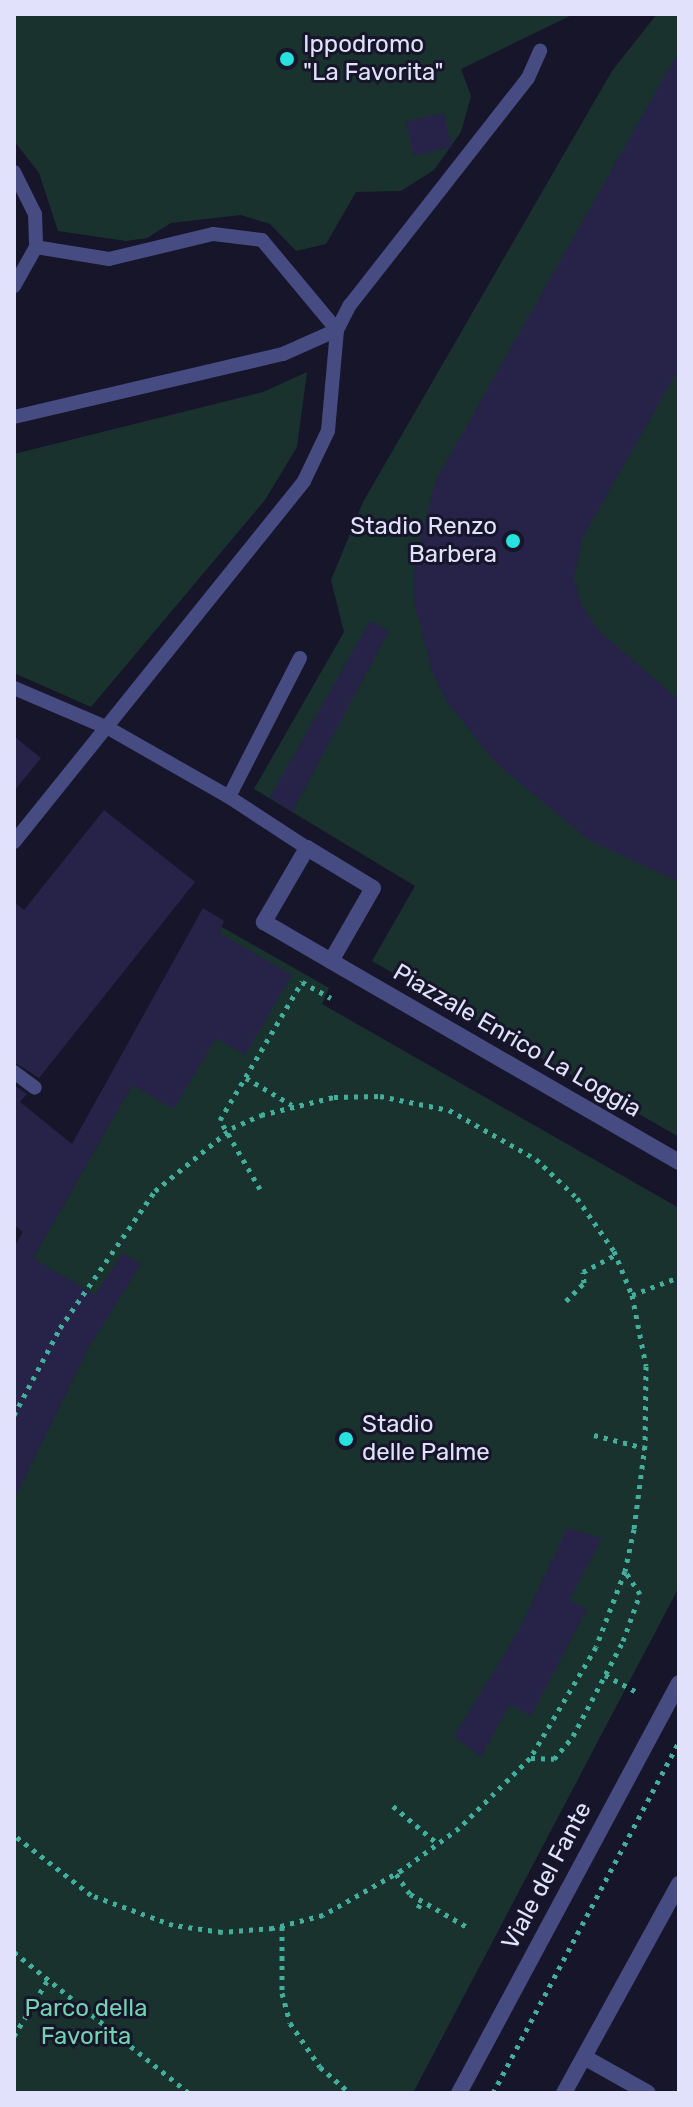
<!DOCTYPE html>
<style>
body{margin:0}
#map{position:relative;width:693px;height:2107px;overflow:hidden;background:#161529;font-family:Rubik,sans-serif}
div>[style]{position:absolute}
.green>*{inset:0;background:#19322e}
.building>*{inset:0;background:#272348;transform-origin:0 0}
.path>*{height:5px;margin-top:-2.5px;transform-origin:0;background:repeating-linear-gradient(90deg,#42ae9b 0 4px,transparent 0 10px)}
.service>*{height:14px;margin:-7px;padding:0 7px;transform-origin:7px;border-radius:7px;background:#464b82}
.minor>*{height:16px;margin:-8px;padding:0 8px;transform-origin:8px;border-radius:8px;background:#464b82}
.tertiary>*{height:16px;margin:-8px;padding:0 8px;transform-origin:8px;border-radius:8px;background:#464b82}
.dots>*{width:22px;height:22px;translate:-50% -50%;box-sizing:border-box;border:4px solid #161529;border-radius:50%}
span{translate:-50% -50%;white-space:nowrap;text-align:center;line-height:1.15;-webkit-text-stroke:6px #161529;paint-order:stroke}
.poi-label{font-size:24px;color:#e1e1fb}
.left{translate:0 -50%;text-align:left}
.right{translate:-100% -50%;text-align:right}
.street-label{font-size:24px;color:#e1e1fb}
.park-label{font-size:24px;color:#75d2b1}
.frame{position:absolute;inset:0;border:16px solid #e1e1fb;pointer-events:none}
</style>
<div id="map">
<div class="green">
<i style="clip-path:polygon(14px 14px,574px 14px,461px 69px,471px 96px,461px 132px,434px 170px,401px 191px,356px 192px,326px 244px,296px 251px,270px 224px,241px 215px,171px 223px,147px 238px,126px 241px,58px 231px,39px 173px,14px 141px)"></i>
<i style="clip-path:polygon(657px 14px,679px 14px,679px 1137px,372px 961px,415px 886px,254px 789px,344px 632px,331px 580px,363px 502px,612px 71px)"></i>
<i style="clip-path:polygon(307px 372px,297px 447px,265px 500px,91px 707px,14px 673px,14px 454px,263px 392px)"></i>
<i style="clip-path:polygon(222px 927px,329px 988px,322px 1004px,679px 1208px,679px 1587px,413px 2093px,14px 2093px,14px 1291px)"></i>
</div>
<div class="building">
<i style="clip-path:polygon(679px 51px,679px 368px,582px 539px,574px 578px,581px 604px,598px 630px,679px 700px,679px 882px,589px 840px,496px 763px,447px 702px,432px 671px,414px 601px,414px 563px,436px 480px)"></i>
<i style="left:444px;top:113px;width:35px;height:39px;rotate:77deg"></i>
<i style="clip-path:polygon(370px 621px,389px 631px,292px 812px,270px 797px)"></i>
<i style="clip-path:polygon(14px 736px,41px 758px,14px 791px)"></i>
<i style="clip-path:polygon(104px 810px,195px 882px,39px 1078px,14px 1062px,14px 902px,24px 910px)"></i>
<i style="clip-path:polygon(203px 908px,224px 921px,219px 933px,292px 975px,245px 1055px,216px 1038px,174px 1109px,132px 1085px,33px 1258px,95px 1295px,123px 1253px,141px 1264px,89px 1347px,14px 1499px,14px 1247px,23px 1232px,14px 1225px,14px 1085px,27px 1094px,20px 1102px,72px 1144px)"></i>
<i style="clip-path:polygon(567px 1528px,602px 1538px,569px 1600px,587px 1609px,531px 1716px,510px 1704px,481px 1757px,454px 1736px,519px 1630px)"></i>
</div>
<div class="path">
<i style="left:246px;top:1078px;width:53px;rotate:30.4deg"></i>
<i style="left:260px;top:1189px;width:80px;rotate:-120.1deg"></i>
<i style="left:220px;top:1120px;width:161px;rotate:-59.3deg"></i>
<i style="left:302px;top:982px;width:33px;rotate:29deg"></i>
<i style="left:632px;top:1295px;width:50px;rotate:-21deg"></i>
<i style="left:566px;top:1301px;width:25px;rotate:-45deg"></i>
<i style="left:584px;top:1283px;width:11px;rotate:-95deg"></i>
<i style="left:583px;top:1272px;width:36px;rotate:-28deg"></i>
<i style="left:14px;top:1415px;width:98px;rotate:-62.1deg"></i>
<i style="left:60px;top:1328px;width:167px;rotate:-55.3deg"></i>
<i style="left:155px;top:1191px;width:99px;rotate:-39.3deg"></i>
<i style="left:232px;top:1128px;width:32px;rotate:-24deg"></i>
<i style="left:261px;top:1115px;width:75px;rotate:-13.9deg"></i>
<i style="left:334px;top:1097px;width:46px;rotate:-1.2deg"></i>
<i style="left:380px;top:1096px;width:70px;rotate:11.5deg"></i>
<i style="left:449px;top:1110px;width:100px;rotate:29.4deg"></i>
<i style="left:536px;top:1159px;width:57px;rotate:43.6deg"></i>
<i style="left:577px;top:1198px;width:65px;rotate:55.1deg"></i>
<i style="left:614px;top:1251px;width:48px;rotate:67.8deg"></i>
<i style="left:632px;top:1295px;width:72px;rotate:78.8deg"></i>
<i style="left:646px;top:1366px;width:79px;rotate:90.7deg"></i>
<i style="left:645px;top:1445px;width:85px;rotate:97.5deg"></i>
<i style="left:634px;top:1529px;width:43px;rotate:102.1deg"></i>
<i style="left:625px;top:1571px;width:81px;rotate:110.9deg"></i>
<i style="left:596px;top:1647px;width:129px;rotate:120.7deg"></i>
<i style="left:530px;top:1758px;width:100px;rotate:135.4deg"></i>
<i style="left:459px;top:1828px;width:71px;rotate:143.6deg"></i>
<i style="left:402px;top:1870px;width:91px;rotate:150.3deg"></i>
<i style="left:323px;top:1915px;width:52px;rotate:165.4deg"></i>
<i style="left:273px;top:1928px;width:51px;rotate:175.5deg"></i>
<i style="left:222px;top:1932px;width:49px;rotate:-171.9deg"></i>
<i style="left:173px;top:1925px;width:87px;rotate:-159.9deg"></i>
<i style="left:91px;top:1895px;width:98px;rotate:-142.1deg"></i>
<i style="left:594px;top:1435px;width:53px;rotate:14.3deg"></i>
<i style="left:605px;top:1675px;width:34px;rotate:28deg"></i>
<i style="left:531px;top:1758px;width:23px;rotate:2deg"></i>
<i style="left:554px;top:1759px;width:30px;rotate:-50deg"></i>
<i style="left:573px;top:1736px;width:107px;rotate:-62.2deg"></i>
<i style="left:623px;top:1641px;width:50px;rotate:-70.1deg"></i>
<i style="left:640px;top:1594px;width:27px;rotate:-123deg"></i>
<i style="left:393px;top:1806px;width:57px;rotate:40.1deg"></i>
<i style="left:396px;top:1874px;width:24px;rotate:55deg"></i>
<i style="left:410px;top:1894px;width:68px;rotate:30deg"></i>
<i style="left:418px;top:1908px;width:8px;rotate:-60deg"></i>
<i style="left:282px;top:1926px;width:67px;rotate:90deg"></i>
<i style="left:282px;top:1993px;width:31px;rotate:75deg"></i>
<i style="left:290px;top:2023px;width:53px;rotate:55.7deg"></i>
<i style="left:320px;top:2067px;width:40px;rotate:41deg"></i>
<i style="left:14px;top:1952px;width:225px;rotate:38.9deg"></i>
<i style="left:14px;top:2036px;width:64px;rotate:-59deg"></i>
<i style="left:493px;top:2093px;width:398px;rotate:-62.1deg"></i>
</div>
<div class="service">
<i style="left:14px;top:172px;width:47px;rotate:63.4deg"></i>
<i style="left:35px;top:214px;width:33px;rotate:88deg"></i>
<i style="left:36px;top:247px;width:45px;rotate:119.4deg"></i>
<i style="left:14px;top:417px;width:276px;rotate:-13.2deg"></i>
<i style="left:283px;top:354px;width:59px;rotate:-24deg"></i>
<i style="left:337px;top:330px;width:117px;rotate:-129.8deg"></i>
<i style="left:262px;top:240px;width:49px;rotate:-173deg"></i>
<i style="left:213px;top:234px;width:107px;rotate:166.5deg"></i>
<i style="left:109px;top:259px;width:74px;rotate:-170.7deg"></i>
<i style="left:300px;top:658px;width:156px;rotate:117.1deg"></i>
<i style="left:229px;top:797px;width:93px;rotate:33.2deg"></i>
<i style="left:14px;top:688px;width:104px;rotate:23.1deg"></i>
<i style="left:110px;top:729px;width:137px;rotate:29.7deg"></i>
<i style="left:14px;top:842px;width:463px;rotate:-51.2deg"></i>
<i style="left:304px;top:481px;width:55px;rotate:-64.4deg"></i>
<i style="left:328px;top:431px;width:101px;rotate:-84.9deg"></i>
<i style="left:337px;top:330px;width:28px;rotate:-63deg"></i>
<i style="left:350px;top:305px;width:288px;rotate:-51.9deg"></i>
<i style="left:528px;top:78px;width:30px;rotate:-66deg"></i>
<i style="left:14px;top:1072px;width:26px;rotate:37deg"></i>
</div>
<div class="minor">
<i style="left:331px;top:961px;width:84px;rotate:-60.1deg"></i>
<i style="left:373px;top:888px;width:77px;rotate:-148.8deg"></i>
<i style="left:307px;top:848px;width:86px;rotate:120.2deg"></i>
<i style="left:264px;top:922px;width:91px;rotate:30.2deg"></i>
<i style="left:343px;top:968px;width:388px;rotate:30deg"></i>
<i style="left:584px;top:2057px;width:73px;rotate:29.4deg"></i>
<i style="left:459px;top:2093px;width:465px;rotate:-61.8deg"></i>
</div>
<div class="tertiary">
<i style="left:564px;top:2093px;width:239px;rotate:-61.2deg"></i>
</div>
<div class="dots">
<i style="left:287px;top:59px;background:#27e1de"></i>
<i style="left:513px;top:541px;background:#27e1de"></i>
<i style="left:346px;top:1439px;background:#27e1de"></i>
</div>
<div class="poi-label">
<span class="left" style="left:303px;top:59px">Ippodromo<br>"La Favorita"</span>
<span class="right" style="left:497px;top:541px">Stadio Renzo<br>Barbera</span>
<span class="left" style="left:362px;top:1439px">Stadio<br>delle Palme</span>
</div>
<div class="street-label">
<span style="left:517px;top:1041px;rotate:30deg">Piazzale Enrico La Loggia</span>
<span style="left:547px;top:1876px;rotate:-62deg">Viale del Fante</span>
</div>
<div class="park-label">
<span style="left:86px;top:2023px">Parco della<br>Favorita</span>
</div>
<div class="frame"></div>
</div>
